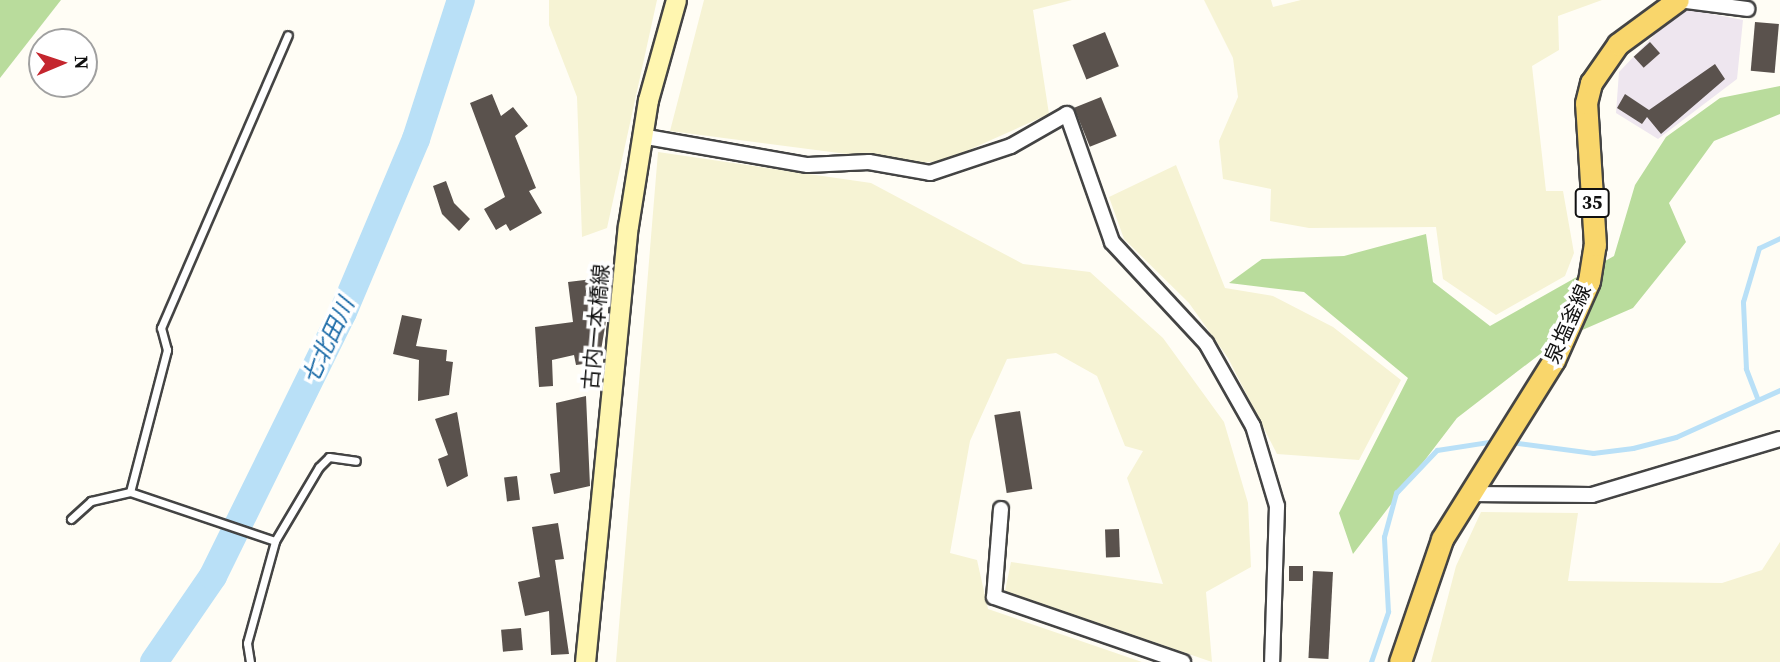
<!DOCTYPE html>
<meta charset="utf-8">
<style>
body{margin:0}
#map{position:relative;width:1780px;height:662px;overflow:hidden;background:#fffdf5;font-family:"Source Serif 4","Noto Sans JP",serif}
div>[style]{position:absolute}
.industrial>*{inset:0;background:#eee6ef}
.farmland>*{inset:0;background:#f6f3d4}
.forest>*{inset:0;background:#b9dc9c}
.stream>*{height:4.5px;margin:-2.25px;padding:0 2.25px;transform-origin:2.25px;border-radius:2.25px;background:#b9e0f7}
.river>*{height:28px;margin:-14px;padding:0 14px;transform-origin:14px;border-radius:14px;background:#b9e0f7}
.building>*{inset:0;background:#5a524d;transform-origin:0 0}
.roads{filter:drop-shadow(2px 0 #444) drop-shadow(-2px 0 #444) drop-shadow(0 2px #444) drop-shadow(0 -2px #444)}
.lane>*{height:7px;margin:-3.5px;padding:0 3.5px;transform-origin:3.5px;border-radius:3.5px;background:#fff}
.street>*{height:14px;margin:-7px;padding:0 7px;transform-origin:7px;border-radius:7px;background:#fff}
.secondary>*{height:19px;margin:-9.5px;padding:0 9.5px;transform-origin:9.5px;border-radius:9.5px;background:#fff6b0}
.primary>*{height:21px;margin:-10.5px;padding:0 10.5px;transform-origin:10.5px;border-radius:10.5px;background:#f9d66b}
span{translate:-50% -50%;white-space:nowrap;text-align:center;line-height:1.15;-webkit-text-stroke:7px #fff;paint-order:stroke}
.shield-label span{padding:2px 5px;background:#fff;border:2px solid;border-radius:5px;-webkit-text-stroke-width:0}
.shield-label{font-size:19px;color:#111;font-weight:700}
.street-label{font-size:21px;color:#111}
.water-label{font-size:23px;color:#1768a6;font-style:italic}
.north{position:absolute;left:28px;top:28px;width:70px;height:70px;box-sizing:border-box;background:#fff;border:2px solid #a0a0a0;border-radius:50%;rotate:88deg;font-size:19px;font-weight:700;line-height:28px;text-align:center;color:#111}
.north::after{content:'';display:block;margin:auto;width:24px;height:32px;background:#c4262e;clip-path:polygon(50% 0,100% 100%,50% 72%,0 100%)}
</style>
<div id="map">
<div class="industrial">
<i style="clip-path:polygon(1680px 8px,1743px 20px,1737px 79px,1658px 139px,1616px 113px,1619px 72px)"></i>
</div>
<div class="farmland">
<i style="clip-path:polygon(549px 0,657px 0,607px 228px,582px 237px,577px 97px,549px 25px)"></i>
<i style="clip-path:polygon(704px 0,1072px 0,1033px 10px,1049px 114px,944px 161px,916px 163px,670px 131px)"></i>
<i style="clip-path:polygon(1204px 0,1271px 0,1273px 7px,1301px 0,1602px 0,1558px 16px,1559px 50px,1532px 66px,1546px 191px,1563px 191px,1574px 253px,1565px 276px,1496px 315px,1443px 279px,1436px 227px,1309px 228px,1270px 221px,1271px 189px,1223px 179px,1219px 141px,1238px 97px,1233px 58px)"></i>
<i style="clip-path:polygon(658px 152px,871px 183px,1023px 264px,1090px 272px,1163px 338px,1224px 422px,1248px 503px,1251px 567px,1206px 592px,1212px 662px,1005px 591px,1011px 562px,1163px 584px,1127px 478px,1143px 451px,1125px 446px,1097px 376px,1056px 353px,1007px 359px,970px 441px,950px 553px,977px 560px,988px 609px,1142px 662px,616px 662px)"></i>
<i style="clip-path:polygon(1176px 165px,1225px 288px,1273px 296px,1333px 327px,1401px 380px,1359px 460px,1277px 454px,1228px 358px,1189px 303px,1124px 239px,1109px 197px)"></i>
<i style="clip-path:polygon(1481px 512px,1578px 513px,1568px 581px,1722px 583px,1762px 570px,1780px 542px,1780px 662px,1431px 662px,1456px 566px)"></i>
</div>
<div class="forest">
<i style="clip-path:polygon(0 0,61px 0,0 78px)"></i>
<i style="clip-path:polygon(1780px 86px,1780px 114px,1714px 141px,1669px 203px,1686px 242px,1633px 308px,1557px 341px,1457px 418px,1353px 554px,1339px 513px,1408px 378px,1304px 292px,1229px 283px,1262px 259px,1344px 256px,1426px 234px,1433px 282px,1490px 326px,1614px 256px,1635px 185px,1666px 137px,1720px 98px)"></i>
</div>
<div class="stream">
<i style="left:1757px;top:398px;width:31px;rotate:-111deg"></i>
<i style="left:1746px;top:369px;width:67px;rotate:-92.6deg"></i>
<i style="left:1743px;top:302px;width:56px;rotate:-73.5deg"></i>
<i style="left:1759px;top:248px;width:23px;rotate:-25deg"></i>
<i style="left:1510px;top:442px;width:84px;rotate:7.5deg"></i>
<i style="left:1593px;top:453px;width:40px;rotate:-7.1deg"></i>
<i style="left:1633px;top:448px;width:44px;rotate:-14.3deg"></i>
<i style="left:1676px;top:437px;width:114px;rotate:-24.3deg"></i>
<i style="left:1371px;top:662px;width:53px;rotate:-71.2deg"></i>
<i style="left:1388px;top:612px;width:75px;rotate:-93.1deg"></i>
<i style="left:1384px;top:537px;width:46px;rotate:-74.7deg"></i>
<i style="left:1396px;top:493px;width:59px;rotate:-46.4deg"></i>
<i style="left:1437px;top:450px;width:59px;rotate:-8.8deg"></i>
</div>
<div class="river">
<i style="left:154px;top:662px;width:104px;rotate:-55.5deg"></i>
<i style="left:213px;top:576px;width:294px;rotate:-63.8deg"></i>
<i style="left:343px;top:312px;width:188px;rotate:-67.1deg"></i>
<i style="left:416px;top:139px;width:146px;rotate:-72.1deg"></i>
</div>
<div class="building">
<i style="left:1755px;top:22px;width:24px;height:49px;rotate:5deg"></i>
<i style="left:1105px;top:32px;width:37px;height:35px;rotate:68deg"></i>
<i style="left:1650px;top:42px;width:15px;height:22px;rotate:48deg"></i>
<i style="clip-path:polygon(1715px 64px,1725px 79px,1661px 134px,1647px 117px,1642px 124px,1617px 108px,1625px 94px,1649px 110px)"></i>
<i style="clip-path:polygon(492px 94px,501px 116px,513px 107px,528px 126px,515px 136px,536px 188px,529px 191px,542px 213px,510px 231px,506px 224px,496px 230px,484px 209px,505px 197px,470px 103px)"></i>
<i style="left:1101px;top:97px;width:42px;height:29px;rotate:68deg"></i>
<i style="clip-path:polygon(446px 181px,454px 203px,470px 219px,459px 231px,442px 214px,433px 186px)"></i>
<i style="clip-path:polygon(601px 278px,606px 321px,599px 362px,576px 365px,574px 355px,552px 360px,553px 386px,539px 387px,535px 327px,573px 322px,568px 282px)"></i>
<i style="clip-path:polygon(402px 315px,422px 319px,416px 346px,447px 350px,446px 361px,453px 362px,449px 395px,418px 401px,419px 360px,393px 354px)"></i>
<i style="clip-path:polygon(586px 396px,590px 486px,554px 494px,550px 474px,560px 472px,556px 403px)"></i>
<i style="left:1020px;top:411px;width:79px;height:26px;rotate:81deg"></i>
<i style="clip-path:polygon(457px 412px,468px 476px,447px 487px,438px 459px,448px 455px,435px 419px)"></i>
<i style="left:517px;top:476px;width:24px;height:13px;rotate:83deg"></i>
<i style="clip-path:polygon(558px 523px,564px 559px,555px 560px,569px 654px,551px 655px,549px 611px,525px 616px,518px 582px,540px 577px,532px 527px)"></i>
<i style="left:1119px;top:529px;width:28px;height:14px;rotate:88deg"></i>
<i style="left:1289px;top:566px;width:14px;height:15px"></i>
<i style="left:1313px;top:571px;width:20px;height:87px;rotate:3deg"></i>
<i style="left:521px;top:628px;width:22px;height:20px;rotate:85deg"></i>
</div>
<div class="roads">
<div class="lane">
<i style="left:130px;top:492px;width:147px;rotate:-75.4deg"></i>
<i style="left:167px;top:350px;width:23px;rotate:-105deg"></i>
<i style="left:161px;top:328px;width:319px;rotate:-66.6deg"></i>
<i style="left:71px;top:519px;width:27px;rotate:-42deg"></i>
<i style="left:91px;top:501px;width:40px;rotate:-13deg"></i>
<i style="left:130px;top:492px;width:153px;rotate:18.7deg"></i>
<i style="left:250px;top:662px;width:19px;rotate:-99deg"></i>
<i style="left:247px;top:643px;width:106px;rotate:-74.6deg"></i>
<i style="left:275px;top:541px;width:86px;rotate:-59.3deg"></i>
<i style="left:319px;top:467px;width:14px;rotate:-45deg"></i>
<i style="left:329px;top:457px;width:27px;rotate:8deg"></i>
</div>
<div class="street">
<i style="left:1678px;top:0;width:70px;rotate:7.4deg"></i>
<i style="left:641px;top:136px;width:169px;rotate:9.9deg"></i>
<i style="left:808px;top:165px;width:61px;rotate:-2.8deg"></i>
<i style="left:869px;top:162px;width:62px;rotate:10.2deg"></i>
<i style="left:930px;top:173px;width:85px;rotate:-18.4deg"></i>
<i style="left:1011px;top:146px;width:64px;rotate:-29.7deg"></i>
<i style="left:1067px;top:114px;width:136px;rotate:70.6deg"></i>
<i style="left:1112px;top:242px;width:138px;rotate:47.1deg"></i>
<i style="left:1206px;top:343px;width:95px;rotate:60.5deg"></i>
<i style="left:1253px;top:426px;width:84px;rotate:73.3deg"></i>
<i style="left:1277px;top:506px;width:156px;rotate:91.8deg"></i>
<i style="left:1470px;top:494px;width:122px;rotate:0.5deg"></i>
<i style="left:1592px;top:495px;width:196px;rotate:-16.6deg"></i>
<i style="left:1001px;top:509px;width:88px;rotate:94.5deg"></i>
<i style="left:994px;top:597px;width:200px;rotate:19deg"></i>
</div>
<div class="secondary">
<i style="left:585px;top:662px;width:438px;rotate:-84.4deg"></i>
<i style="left:628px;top:226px;width:128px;rotate:-81deg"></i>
<i style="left:648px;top:100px;width:104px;rotate:-74.4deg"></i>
</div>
<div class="primary">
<i style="left:1400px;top:662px;width:130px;rotate:-71.1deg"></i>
<i style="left:1442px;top:539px;width:211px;rotate:-58deg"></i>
<i style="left:1554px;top:360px;width:86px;rotate:-66.1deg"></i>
<i style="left:1589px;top:281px;width:36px;rotate:-81deg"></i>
<i style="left:1595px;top:245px;width:142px;rotate:-93.6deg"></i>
<i style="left:1586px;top:103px;width:21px;rotate:-76deg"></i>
<i style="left:1591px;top:83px;width:47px;rotate:-55.3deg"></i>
<i style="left:1618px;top:44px;width:74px;rotate:-36.3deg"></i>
</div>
</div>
<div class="shield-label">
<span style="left:1592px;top:203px">35</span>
</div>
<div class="street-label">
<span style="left:1568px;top:324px;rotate:-66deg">泉塩釜線</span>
<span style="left:596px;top:327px;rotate:-85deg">古内一本橋線</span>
</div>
<div class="water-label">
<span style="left:328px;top:341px;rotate:-65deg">七北田川</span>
</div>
<div class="north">N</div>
</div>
